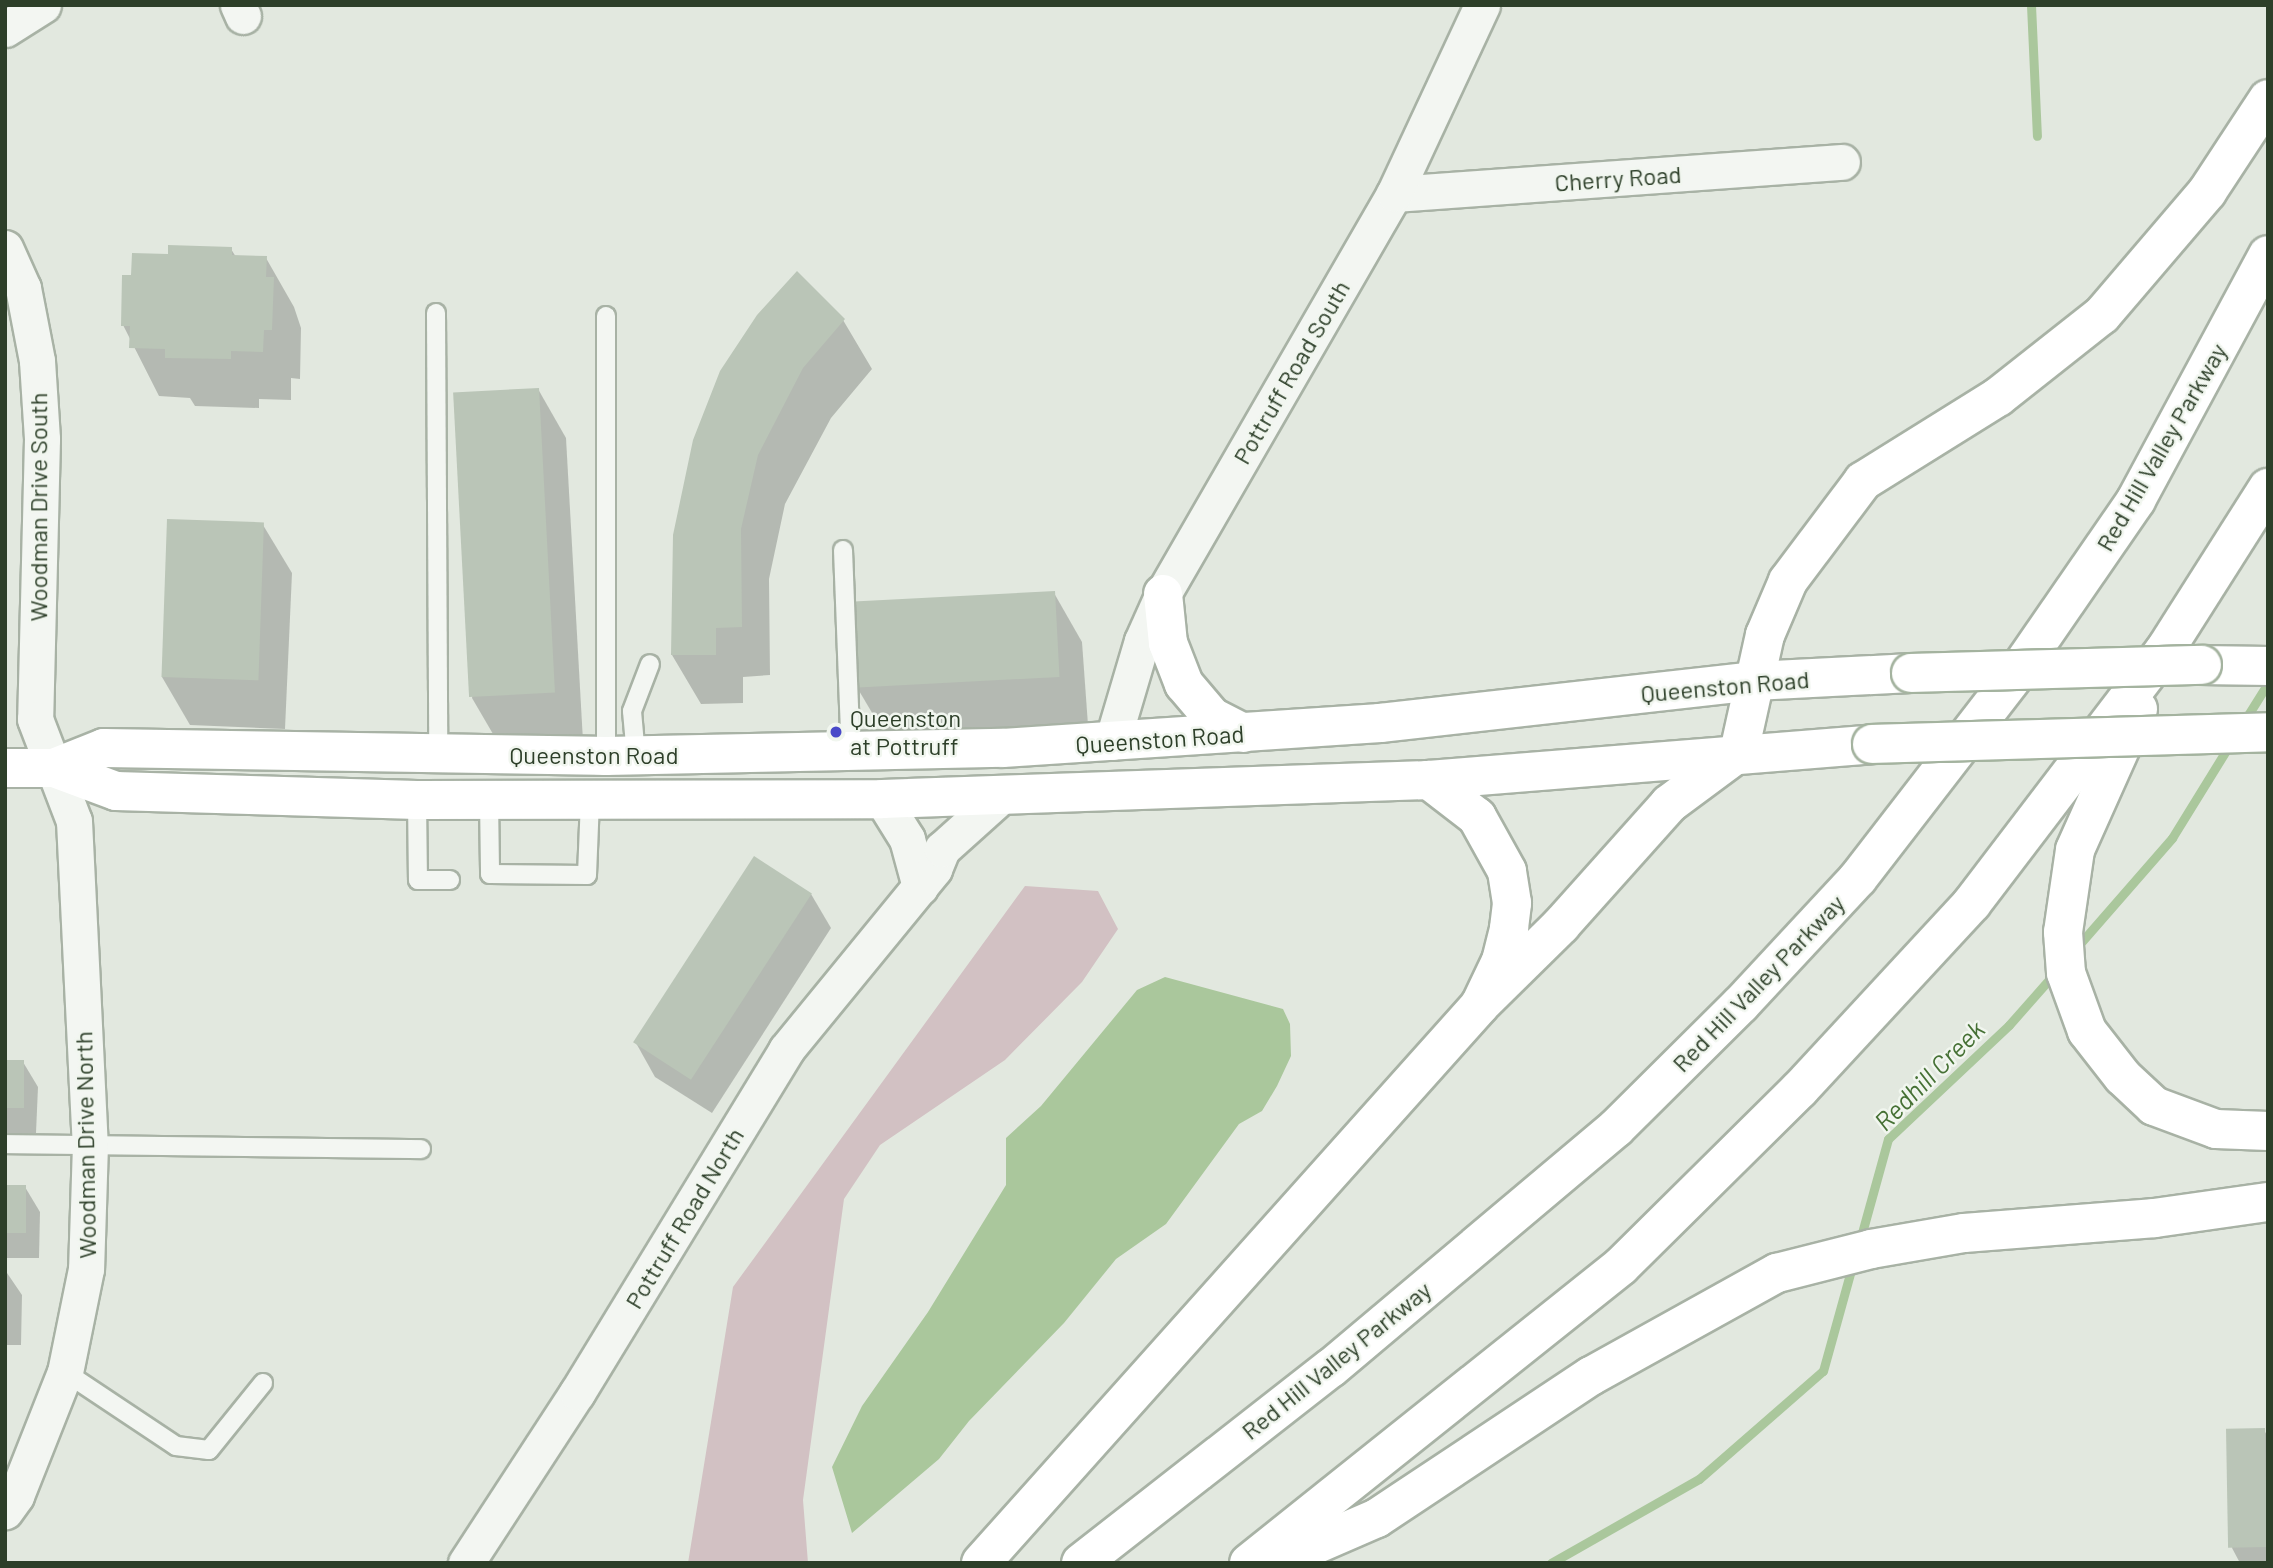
<!DOCTYPE html>
<style>
body{margin:0}
#map{position:relative;width:2273px;height:1568px;overflow:hidden;background:#e2e8df;font-family:Barlow,sans-serif}
div>[style]{position:absolute}
.green>*{inset:0;background:#d2c1c3}
.water>*{inset:0;background:#aac79c}
.shadow>*{inset:0;background:#0003}
.stream>*{height:9px;margin:-4.5px;padding:0 4.5px;transform-origin:4.5px;border-radius:4.5px;background:#aac79c}
.building>*{inset:0;background:#bac5b7;transform-origin:0 0}
.roads{filter:drop-shadow(2px 0 #a8b2a5) drop-shadow(-2px 0 #a8b2a5) drop-shadow(0 2px #a8b2a5) drop-shadow(0 -2px #a8b2a5)}
.service>*{height:18px;margin:-9px;padding:0 9px;transform-origin:9px;border-radius:9px;background:#f3f6f2}
.minor>*{height:35px;margin:-17.5px;padding:0 17.5px;transform-origin:17.5px;border-radius:17.5px;background:#f3f6f2}
.primary>*{height:38px;margin:-19px;padding:0 19px;transform-origin:19px;border-radius:19px;background:#fff}
.motorway>*{height:38px;margin:-19px;padding:0 19px;transform-origin:19px;border-radius:19px;background:#fff}
.bridges{filter:drop-shadow(2px 0 #a4b39f) drop-shadow(-2px 0 #a4b39f) drop-shadow(0 2px #a4b39f) drop-shadow(0 -2px #a4b39f)}
.primary-bridge>*{height:38px;margin:-19px;padding:0 19px;transform-origin:19px;border-radius:19px;background:#fff}
.dots>*{width:19px;height:19px;translate:-50% -50%;box-sizing:border-box;border:4px solid #f1f6ef;border-radius:50%}
span{translate:-50% -50%;white-space:nowrap;text-align:center;line-height:1.15;-webkit-text-stroke:5px #f1f6ef;paint-order:stroke}
.street-label{font-size:24px;color:#2d3f29}
.poi-label{font-size:24px;color:#2d3f29}
.left{translate:0 -50%;text-align:left}
.water-label{font-size:26px;color:#467135;font-style:italic}
.frame{position:absolute;inset:0;border:7px solid #2d3f29;pointer-events:none}
</style>
<div id="map">
<div class="green">
<i style="clip-path:polygon(1025px 886px,1098px 891px,1118px 929px,1082px 982px,1005px 1060px,880px 1145px,844px 1199px,803px 1500px,808px 1563px,688px 1563px,733px 1287px)"></i>
</div>
<div class="water">
<i style="clip-path:polygon(1165px 977px,1283px 1009px,1290px 1024px,1291px 1056px,1277px 1086px,1262px 1111px,1239px 1124px,1166px 1224px,1116px 1259px,1064px 1323px,969px 1421px,939px 1459px,852px 1533px,832px 1467px,862px 1406px,928px 1312px,1006px 1185px,1006px 1138px,1041px 1106px,1137px 990px)"></i>
</div>
<div class="shadow">
<i style="clip-path:polygon(231px 249px,236px 257px,266px 258px,294px 307px,301px 328px,300px 379px,291px 378px,291px 400px,259px 399px,259px 408px,195px 406px,190px 398px,159px 396px,123px 325px,133px 277px,170px 256px)"></i>
<i style="clip-path:polygon(843px 320px,872px 369px,831px 418px,785px 504px,769px 579px,770px 675px,743px 677px,743px 703px,701px 704px,672px 655px,694px 440px)"></i>
<i style="clip-path:polygon(538px 389px,566px 438px,583px 741px,500px 746px,472px 698px)"></i>
<i style="clip-path:polygon(5px 457px,7px 465px,5px 514px)"></i>
<i style="clip-path:polygon(263px 525px,292px 573px,285px 729px,190px 725px,162px 677px)"></i>
<i style="clip-path:polygon(1054px 593px,1082px 642px,1088px 725px,884px 733px,855px 684px)"></i>
<i style="clip-path:polygon(811px 894px,831px 928px,712px 1113px,655px 1077px,636px 1043px)"></i>
<i style="clip-path:polygon(5px 1061px,23px 1062px,38px 1087px,36px 1133px,5px 1133px)"></i>
<i style="clip-path:polygon(5px 1186px,25px 1187px,40px 1212px,39px 1258px,5px 1258px)"></i>
<i style="clip-path:polygon(5px 1270px,22px 1295px,21px 1345px,6px 1345px,5px 1371px)"></i>
<i style="clip-path:polygon(2264px 1430px,2268px 1437px,2268px 1563px,2240px 1563px,2232px 1548px)"></i>
</div>
<div class="stream">
<i style="left:2031px;top:5px;width:131px;rotate:87.4deg"></i>
<i style="left:2243px;top:723px;width:47px;rotate:-58deg"></i>
<i style="left:2077px;top:947px;width:145px;rotate:-48.9deg"></i>
<i style="left:2172px;top:838px;width:110px;rotate:-58.3deg"></i>
<i style="left:1860px;top:1240px;width:105px;rotate:-74.5deg"></i>
<i style="left:1888px;top:1139px;width:166px;rotate:-43.3deg"></i>
<i style="left:2009px;top:1025px;width:68px;rotate:-48.6deg"></i>
<i style="left:1551px;top:1563px;width:170px;rotate:-29.6deg"></i>
<i style="left:1699px;top:1479px;width:164px;rotate:-41.1deg"></i>
<i style="left:1823px;top:1371px;width:112px;rotate:-74.5deg"></i>
</div>
<div class="building">
<i style="clip-path:polygon(168px 245px,232px 247px,232px 255px,267px 256px,266px 277px,274px 277px,272px 330px,264px 330px,263px 352px,231px 351px,231px 359px,165px 358px,165px 349px,129px 348px,130px 326px,121px 326px,122px 275px,131px 275px,132px 253px,168px 254px)"></i>
<i style="clip-path:polygon(797px 271px,845px 319px,803px 368px,758px 455px,741px 529px,742px 627px,716px 628px,716px 655px,671px 655px,673px 535px,693px 440px,720px 371px,757px 315px)"></i>
<i style="left:539px;top:388px;width:305px;height:86px;rotate:87deg"></i>
<i style="left:167px;top:519px;width:97px;height:158px;rotate:2deg"></i>
<i style="left:1055px;top:591px;width:86px;height:206px;rotate:87deg"></i>
<i style="left:754px;top:856px;width:69px;height:222px;rotate:33deg"></i>
<i style="left:5px;top:1060px;width:19px;height:48px"></i>
<i style="left:5px;top:1185px;width:21px;height:48px"></i>
<i style="left:2265px;top:1428px;width:119px;height:39px;rotate:89deg"></i>
</div>
<div class="roads">
<div class="service">
<i style="left:436px;top:313px;width:442px;rotate:89.7deg"></i>
<i style="left:843px;top:550px;width:204px;rotate:87.8deg"></i>
<i style="left:606px;top:756px;width:440px;rotate:-90deg"></i>
<i style="left:636px;top:756px;width:45px;rotate:-95.1deg"></i>
<i style="left:632px;top:711px;width:50px;rotate:-69deg"></i>
<i style="left:489px;top:799px;width:75px;rotate:89.2deg"></i>
<i style="left:490px;top:874px;width:97px;rotate:0.6deg"></i>
<i style="left:587px;top:875px;width:76px;rotate:-87.7deg"></i>
<i style="left:417px;top:800px;width:80px;rotate:89.3deg"></i>
<i style="left:418px;top:880px;width:32px"></i>
<i style="left:5px;top:1144px;width:416px;rotate:0.7deg"></i>
<i style="left:65px;top:1372px;width:133px;rotate:33.7deg"></i>
<i style="left:176px;top:1446px;width:33px;rotate:7deg"></i>
<i style="left:209px;top:1450px;width:86px;rotate:-51.1deg"></i>
</div>
<div class="minor">
<i style="left:238px;top:5px;width:12px;rotate:66deg"></i>
<i style="left:5px;top:29px;width:45px;rotate:-32.3deg"></i>
<i style="left:1394px;top:194px;width:449px;rotate:-4.1deg"></i>
<i style="left:5px;top:248px;width:44px;rotate:65.8deg"></i>
<i style="left:23px;top:288px;width:74px;rotate:79.1deg"></i>
<i style="left:37px;top:361px;width:78px;rotate:86.3deg"></i>
<i style="left:42px;top:439px;width:280px;rotate:91.4deg"></i>
<i style="left:35px;top:719px;width:109px;rotate:69.1deg"></i>
<i style="left:74px;top:821px;width:323px;rotate:87.2deg"></i>
<i style="left:90px;top:1144px;width:125px;rotate:91.8deg"></i>
<i style="left:86px;top:1269px;width:105px;rotate:101.5deg"></i>
<i style="left:65px;top:1372px;width:133px;rotate:111.6deg"></i>
<i style="left:16px;top:1496px;width:19px;rotate:126deg"></i>
<i style="left:1112px;top:742px;width:105px;rotate:-73.5deg"></i>
<i style="left:1142px;top:641px;width:51px;rotate:-65.9deg"></i>
<i style="left:1163px;top:594px;width:462px;rotate:-60deg"></i>
<i style="left:1394px;top:194px;width:208px;rotate:-65deg"></i>
<i style="left:882px;top:799px;width:47px;rotate:58deg"></i>
<i style="left:907px;top:839px;width:50px;rotate:74.8deg"></i>
<i style="left:466px;top:1563px;width:203px;rotate:-56.9deg"></i>
<i style="left:577px;top:1393px;width:402px;rotate:-58.6deg"></i>
<i style="left:786px;top:1050px;width:234px;rotate:-50.7deg"></i>
<i style="left:934px;top:869px;width:22px;rotate:-68deg"></i>
<i style="left:942px;top:849px;width:79px;rotate:-41.9deg"></i>
</div>
<div class="primary">
<i style="left:1163px;top:594px;width:49px;rotate:84.2deg"></i>
<i style="left:1168px;top:643px;width:44px;rotate:68.7deg"></i>
<i style="left:1184px;top:684px;width:43px;rotate:49.7deg"></i>
<i style="left:1212px;top:717px;width:35px;rotate:27deg"></i>
<i style="left:2202px;top:665px;width:66px;rotate:0.9deg"></i>
<i style="left:5px;top:768px;width:49px"></i>
<i style="left:54px;top:768px;width:54px;rotate:-21.8deg"></i>
<i style="left:104px;top:748px;width:502px;rotate:0.91deg"></i>
<i style="left:606px;top:756px;width:397px;rotate:-1.2deg"></i>
<i style="left:1003px;top:748px;width:378px;rotate:-3.8deg"></i>
<i style="left:1380px;top:723px;width:376px;rotate:-6.4deg"></i>
<i style="left:1754px;top:681px;width:157px;rotate:-2.9deg"></i>
<i style="left:54px;top:768px;width:66px;rotate:20.4deg"></i>
<i style="left:116px;top:791px;width:301px;rotate:1.7deg"></i>
<i style="left:417px;top:800px;width:465px;rotate:-0.1deg"></i>
<i style="left:882px;top:799px;width:547px;rotate:-1.99deg"></i>
<i style="left:1429px;top:780px;width:444px;rotate:-4.6deg"></i>
</div>
<div class="motorway">
<i style="left:2138px;top:709px;width:154px;rotate:114.1deg"></i>
<i style="left:2075px;top:850px;width:83px;rotate:98.3deg"></i>
<i style="left:2063px;top:932px;width:41px;rotate:85.8deg"></i>
<i style="left:2066px;top:973px;width:62px;rotate:70.1deg"></i>
<i style="left:2087px;top:1031px;width:58px;rotate:52deg"></i>
<i style="left:2123px;top:1077px;width:42px;rotate:43.1deg"></i>
<i style="left:2154px;top:1106px;width:66px;rotate:20.4deg"></i>
<i style="left:2216px;top:1129px;width:52px;rotate:2.2deg"></i>
<i style="left:1480px;top:1005px;width:114px;rotate:-44.6deg"></i>
<i style="left:1561px;top:925px;width:162px;rotate:-48.2deg"></i>
<i style="left:1669px;top:804px;width:87px;rotate:-36.6deg"></i>
<i style="left:1739px;top:752px;width:120px;rotate:-77.5deg"></i>
<i style="left:1765px;top:635px;width:59px;rotate:-66.9deg"></i>
<i style="left:1788px;top:581px;width:125px;rotate:-53.1deg"></i>
<i style="left:1863px;top:481px;width:159px;rotate:-31.9deg"></i>
<i style="left:1998px;top:397px;width:132px;rotate:-38.3deg"></i>
<i style="left:2102px;top:315px;width:162px;rotate:-49.5deg"></i>
<i style="left:2207px;top:192px;width:111px;rotate:-56.7deg"></i>
<i style="left:981px;top:1563px;width:749px;rotate:-48.19deg"></i>
<i style="left:1480px;top:1005px;width:49px;rotate:-64.5deg"></i>
<i style="left:1501px;top:961px;width:34px;rotate:-76deg"></i>
<i style="left:1509px;top:928px;width:25px;rotate:-83deg"></i>
<i style="left:1512px;top:903px;width:32px;rotate:-99deg"></i>
<i style="left:1507px;top:871px;width:62px;rotate:-119.1deg"></i>
<i style="left:1477px;top:817px;width:61px;rotate:-142.4deg"></i>
<i style="left:1081px;top:1563px;width:317px;rotate:-38deg"></i>
<i style="left:1331px;top:1368px;width:373px;rotate:-40.1deg"></i>
<i style="left:1616px;top:1128px;width:176px;rotate:-44.8deg"></i>
<i style="left:1741px;top:1004px;width:172px;rotate:-47.1deg"></i>
<i style="left:1858px;top:878px;width:267px;rotate:-52.3deg"></i>
<i style="left:2021px;top:667px;width:203px;rotate:-55.4deg"></i>
<i style="left:2136px;top:500px;width:278px;rotate:-61.7deg"></i>
<i style="left:1249px;top:1563px;width:476px;rotate:-38.6deg"></i>
<i style="left:1621px;top:1266px;width:252px;rotate:-44.7deg"></i>
<i style="left:1800px;top:1089px;width:253px;rotate:-47.2deg"></i>
<i style="left:1972px;top:903px;width:318px;rotate:-52.7deg"></i>
<i style="left:2165px;top:650px;width:192px;rotate:-57.6deg"></i>
<i style="left:1273px;top:1563px;width:113px;rotate:-23.4deg"></i>
<i style="left:1377px;top:1518px;width:257px;rotate:-33.6deg"></i>
<i style="left:1591px;top:1376px;width:213px;rotate:-29deg"></i>
<i style="left:1777px;top:1273px;width:97px;rotate:-14.3deg"></i>
<i style="left:1871px;top:1249px;width:94px;rotate:-9.8deg"></i>
<i style="left:1964px;top:1233px;width:192px;rotate:-4.5deg"></i>
<i style="left:2155px;top:1218px;width:114px;rotate:-8.1deg"></i>
</div>
</div>
<div class="bridges">
<div class="primary-bridge">
<i style="left:1911px;top:673px;width:291px;rotate:-1.6deg"></i>
<i style="left:1872px;top:744px;width:396px;rotate:-1.7deg"></i>
</div>
</div>
<div class="dots">
<i style="left:836px;top:732px;background:#4949c9"></i>
</div>
<div class="street-label">
<span style="left:1618px;top:178px;rotate:-4deg">Cherry Road</span>
<span style="left:1291px;top:372px;rotate:-60deg">Pottruff Road South</span>
<span style="left:2161px;top:447px;rotate:-60deg">Red Hill Valley Parkway</span>
<span style="left:38px;top:507px;rotate:-90deg">Woodman Drive South</span>
<span style="left:1725px;top:686px;rotate:-5deg">Queenston Road</span>
<span style="left:1160px;top:739px;rotate:-4deg">Queenston Road</span>
<span style="left:594px;top:755px">Queenston Road</span>
<span style="left:1758px;top:983px;rotate:-46deg">Red Hill Valley Parkway</span>
<span style="left:85px;top:1145px;rotate:-91deg">Woodman Drive North</span>
<span style="left:684px;top:1218px;rotate:-59deg">Pottruff Road North</span>
<span style="left:1336px;top:1360px;rotate:-39deg">Red Hill Valley Parkway</span>
</div>
<div class="poi-label">
<span class="left" style="left:850px;top:732px">Queenston<br>at Pottruff</span>
</div>
<div class="water-label">
<span style="left:1929px;top:1075px;rotate:-45deg">Redhill Creek</span>
</div>
<div class="frame"></div>
</div>
